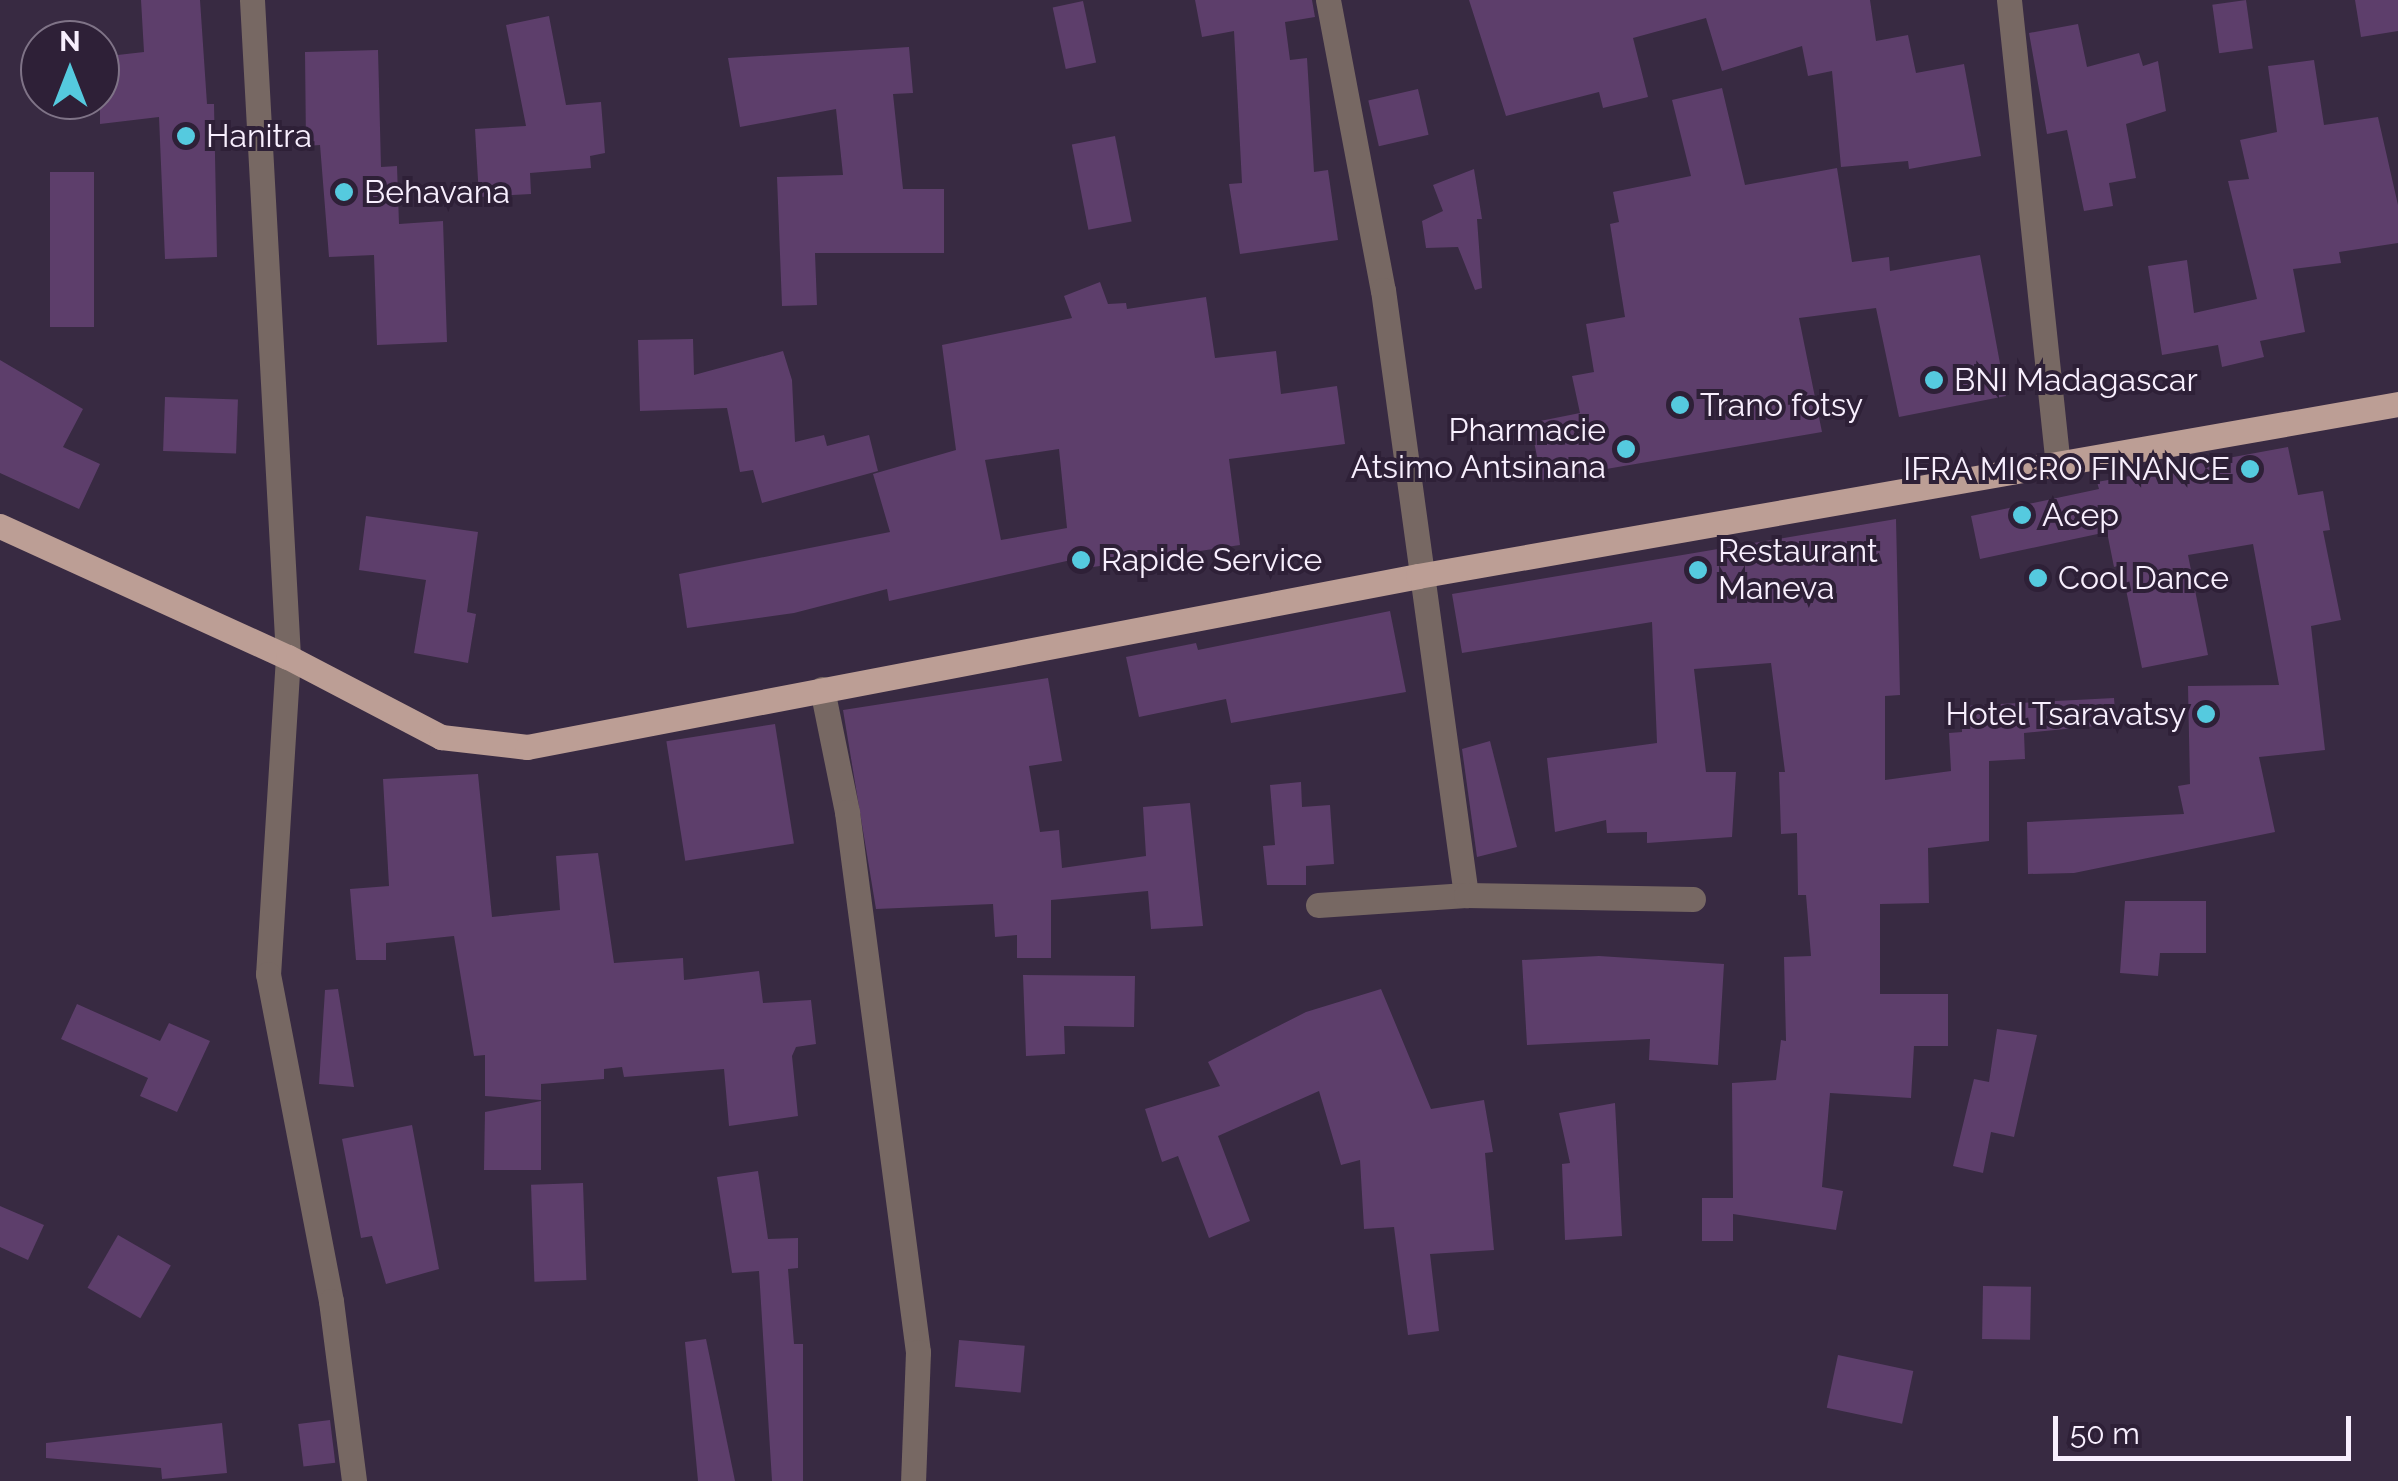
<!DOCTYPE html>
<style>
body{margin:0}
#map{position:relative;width:2398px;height:1481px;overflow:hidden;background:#382a42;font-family:Raleway,sans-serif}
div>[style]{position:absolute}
.building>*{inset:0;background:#5d3e6b;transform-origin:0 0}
.minor>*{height:25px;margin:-12.5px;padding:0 12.5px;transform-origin:12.5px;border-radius:12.5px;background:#776863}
.major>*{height:25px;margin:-12.5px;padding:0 12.5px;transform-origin:12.5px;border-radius:12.5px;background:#bc9e95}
.dots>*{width:28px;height:28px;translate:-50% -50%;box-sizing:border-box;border:5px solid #2e2037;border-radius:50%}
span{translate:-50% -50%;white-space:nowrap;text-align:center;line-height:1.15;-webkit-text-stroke:8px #2e2037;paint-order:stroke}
.poi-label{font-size:32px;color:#f8effe}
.left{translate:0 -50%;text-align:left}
.right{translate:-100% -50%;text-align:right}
.north{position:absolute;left:20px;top:20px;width:100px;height:100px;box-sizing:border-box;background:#2e2037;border:2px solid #7f7387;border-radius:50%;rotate:0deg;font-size:28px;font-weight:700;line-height:40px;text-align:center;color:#f8effe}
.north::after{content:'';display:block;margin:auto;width:35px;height:45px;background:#55cadf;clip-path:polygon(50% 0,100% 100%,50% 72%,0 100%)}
.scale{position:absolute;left:2053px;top:1416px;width:298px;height:45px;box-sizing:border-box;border:5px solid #f8effe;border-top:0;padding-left:12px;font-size:30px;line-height:35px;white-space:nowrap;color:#f8effe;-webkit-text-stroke:8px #2e2037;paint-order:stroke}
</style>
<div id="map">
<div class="building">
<i style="clip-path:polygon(141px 0,200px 0,207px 104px,214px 104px,217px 257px,165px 259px,159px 117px,100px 124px,100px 57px,144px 52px)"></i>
<i style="clip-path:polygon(1195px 0,1312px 0,1315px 17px,1285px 22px,1290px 60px,1307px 58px,1314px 172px,1328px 170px,1338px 240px,1240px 254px,1229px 184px,1242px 183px,1234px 31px,1202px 37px)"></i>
<i style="clip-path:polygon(1469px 0,1870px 0,1876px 41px,1908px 35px,1916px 73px,1964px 64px,1981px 156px,1909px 169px,1908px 161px,1841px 167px,1832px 71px,1808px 76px,1802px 46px,1722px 71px,1706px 18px,1633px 38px,1648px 97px,1603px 108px,1599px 92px,1506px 116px)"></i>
<i style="left:2246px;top:0;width:49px;height:34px;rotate:82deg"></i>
<i style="clip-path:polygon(2355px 0,2398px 0,2398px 31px,2361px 37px)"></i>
<i style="left:1083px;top:1px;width:63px;height:31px;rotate:78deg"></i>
<i style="clip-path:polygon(549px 16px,566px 105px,601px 102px,605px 153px,590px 156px,591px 168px,530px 173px,531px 194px,479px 197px,475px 129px,526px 126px,506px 25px)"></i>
<i style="clip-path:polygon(2078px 24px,2087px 67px,2139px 53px,2143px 66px,2158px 61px,2166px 111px,2126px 124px,2136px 178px,2109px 183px,2113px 206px,2084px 211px,2067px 130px,2047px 134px,2029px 33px)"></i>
<i style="clip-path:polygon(909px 47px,913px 93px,893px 94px,903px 189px,944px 189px,944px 253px,815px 253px,817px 305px,782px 306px,777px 177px,843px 175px,836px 109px,740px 127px,728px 58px)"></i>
<i style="clip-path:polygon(378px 50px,381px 167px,397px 166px,399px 224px,443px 221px,447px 342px,377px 345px,374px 255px,329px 257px,320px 145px,306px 146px,305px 52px)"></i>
<i style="clip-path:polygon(2314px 60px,2324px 125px,2378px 117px,2398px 205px,2398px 243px,2339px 252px,2341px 263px,2293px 269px,2305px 332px,2260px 341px,2264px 357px,2222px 367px,2218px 345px,2162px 355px,2148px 266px,2187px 260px,2194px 313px,2257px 299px,2228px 181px,2249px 179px,2240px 140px,2277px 132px,2268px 66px)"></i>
<i style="clip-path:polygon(1722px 88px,1745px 185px,1837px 168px,1852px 262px,1889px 257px,1890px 271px,1980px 255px,2006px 396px,1899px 417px,1876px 308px,1799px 318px,1822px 432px,1542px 480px,1530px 423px,1580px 413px,1572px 376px,1594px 372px,1586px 324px,1625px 317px,1610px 224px,1619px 222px,1613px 192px,1691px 176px,1672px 100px)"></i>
<i style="left:1418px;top:89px;width:47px;height:51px;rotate:77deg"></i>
<i style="left:1115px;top:136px;width:87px;height:44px;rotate:79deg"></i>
<i style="clip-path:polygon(1474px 169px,1482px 219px,1477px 219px,1482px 288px,1475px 290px,1458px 247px,1426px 248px,1422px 221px,1443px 211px,1433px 185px)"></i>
<i style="left:50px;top:172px;width:44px;height:155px"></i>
<i style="clip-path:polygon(evenodd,1100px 282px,1108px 304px,1126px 303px,1127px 309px,1206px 297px,1215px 358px,1276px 351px,1281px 394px,1337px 386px,1345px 444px,1229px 459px,1240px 545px,1073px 570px,1071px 560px,889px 601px,887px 589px,794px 613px,687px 628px,679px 574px,890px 532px,873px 474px,956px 450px,942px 345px,1072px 318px,1064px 296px,1100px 282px,1059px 449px,1067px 528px,1001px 540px,985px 460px,1059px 449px)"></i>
<i style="clip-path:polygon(693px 339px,694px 375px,783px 351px,792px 380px,795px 442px,824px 435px,827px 446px,869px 435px,878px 471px,762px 503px,753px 470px,740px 472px,727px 408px,640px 411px,638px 340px)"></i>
<i style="clip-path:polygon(0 360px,83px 409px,63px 447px,100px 464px,79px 509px,0 473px)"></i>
<i style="left:165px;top:397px;width:73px;height:54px;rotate:2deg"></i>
<i style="clip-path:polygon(2288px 447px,2298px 495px,2323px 491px,2330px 530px,2323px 531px,2341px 620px,2311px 626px,2325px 750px,2259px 757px,2275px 832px,2074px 873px,2028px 874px,2027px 822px,2184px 814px,2178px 786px,2190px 784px,2188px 686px,2279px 685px,2253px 544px,2188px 555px,2208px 655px,2142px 668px,2121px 565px,2114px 567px,2107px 532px,1980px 559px,1971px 516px,2099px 489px,2097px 482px)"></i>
<i style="clip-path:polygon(366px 516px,478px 532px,467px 612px,476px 614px,468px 663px,414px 653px,426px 580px,359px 570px)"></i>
<i style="clip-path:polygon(1896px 519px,1900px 695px,1885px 696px,1885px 780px,1951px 771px,1949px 733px,1962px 732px,1961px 706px,2114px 698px,2116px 724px,2024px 733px,2025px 759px,1989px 761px,1989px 841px,1928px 848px,1929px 903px,1880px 904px,1880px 994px,1948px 994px,1948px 1046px,1914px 1046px,1911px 1098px,1830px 1093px,1822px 1187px,1843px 1191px,1836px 1230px,1733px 1214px,1733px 1241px,1702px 1241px,1702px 1198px,1733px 1198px,1732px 1083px,1776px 1080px,1781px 1040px,1786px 1041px,1784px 957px,1811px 956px,1806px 895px,1798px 895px,1797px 833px,1781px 834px,1779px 772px,1785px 772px,1771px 663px,1694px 669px,1706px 772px,1736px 772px,1732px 837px,1647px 843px,1647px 832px,1607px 833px,1606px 820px,1555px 832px,1547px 758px,1657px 743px,1652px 622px,1462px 653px,1452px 594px)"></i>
<i style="clip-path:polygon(1390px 611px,1406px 692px,1231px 723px,1226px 699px,1139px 717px,1126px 657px,1196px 643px,1198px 650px)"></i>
<i style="clip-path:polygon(1048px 678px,1062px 761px,1029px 766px,1040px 832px,1059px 830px,1062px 868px,1146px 856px,1143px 807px,1190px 803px,1203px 926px,1151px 929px,1148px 891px,1051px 900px,1051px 958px,1017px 958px,1017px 935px,995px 937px,993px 904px,876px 909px,843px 710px)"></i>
<i style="left:775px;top:724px;width:121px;height:110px;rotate:81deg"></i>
<i style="clip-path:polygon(1490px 741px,1517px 847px,1477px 857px,1462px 749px)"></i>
<i style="clip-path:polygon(478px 774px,492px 917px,560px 910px,556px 856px,598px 853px,614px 963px,683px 958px,684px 980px,759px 971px,763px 1003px,811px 1000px,816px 1044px,796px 1047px,792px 1056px,798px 1116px,729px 1126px,724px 1069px,624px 1077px,622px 1067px,604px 1069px,604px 1079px,541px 1084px,541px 1100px,485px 1096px,485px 1055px,474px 1056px,454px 936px,386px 943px,386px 960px,356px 960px,350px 889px,389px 886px,383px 779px)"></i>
<i style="clip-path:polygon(1301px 782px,1302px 807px,1330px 805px,1334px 864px,1306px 866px,1306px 885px,1267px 885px,1263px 846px,1275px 845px,1270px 785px)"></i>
<i style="clip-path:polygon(2125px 901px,2206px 901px,2206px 953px,2160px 953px,2158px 976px,2120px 973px)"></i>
<i style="clip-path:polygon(1599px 956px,1724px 964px,1718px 1065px,1649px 1060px,1650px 1039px,1527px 1045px,1522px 960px)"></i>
<i style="clip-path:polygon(1023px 975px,1135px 976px,1134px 1027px,1064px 1026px,1065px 1054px,1026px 1056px)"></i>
<i style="clip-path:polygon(338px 989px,354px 1087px,319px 1084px,325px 990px)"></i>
<i style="clip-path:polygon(1381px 989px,1431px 1109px,1484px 1100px,1493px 1152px,1485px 1153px,1494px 1250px,1430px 1254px,1439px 1331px,1408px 1335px,1394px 1227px,1364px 1229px,1360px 1160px,1341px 1165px,1319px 1091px,1218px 1136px,1250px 1221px,1209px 1238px,1178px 1156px,1162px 1162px,1145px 1109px,1220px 1086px,1208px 1062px,1306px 1012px)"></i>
<i style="clip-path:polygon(77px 1004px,160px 1041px,169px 1023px,210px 1041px,177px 1112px,140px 1096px,148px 1078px,61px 1039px)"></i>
<i style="clip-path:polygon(1997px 1029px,2037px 1035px,2014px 1137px,1991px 1132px,1983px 1173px,1953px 1166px,1974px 1079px,1989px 1082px)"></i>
<i style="clip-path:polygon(541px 1101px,541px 1170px,484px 1170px,485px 1112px)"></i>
<i style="clip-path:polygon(1615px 1103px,1622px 1236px,1565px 1240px,1562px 1164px,1570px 1163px,1559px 1113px)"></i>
<i style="clip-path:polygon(412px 1125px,439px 1269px,386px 1284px,372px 1236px,361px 1238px,342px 1139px)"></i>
<i style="clip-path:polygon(758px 1171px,768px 1239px,798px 1238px,798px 1268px,788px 1269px,794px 1344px,803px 1344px,803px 1481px,772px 1481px,759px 1271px,732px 1273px,717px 1177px)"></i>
<i style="left:583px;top:1183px;width:97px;height:52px;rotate:88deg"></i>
<i style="clip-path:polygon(0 1206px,44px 1225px,28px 1260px,0 1247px)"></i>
<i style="left:118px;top:1235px;width:61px;height:61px;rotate:30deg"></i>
<i style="left:1983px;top:1286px;width:48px;height:53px;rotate:1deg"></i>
<i style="clip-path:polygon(706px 1339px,735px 1481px,698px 1481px,685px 1342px)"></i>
<i style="left:959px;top:1340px;width:66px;height:47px;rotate:5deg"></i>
<i style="left:1838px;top:1355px;width:77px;height:54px;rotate:12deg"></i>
<i style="left:330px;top:1420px;width:43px;height:32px;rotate:83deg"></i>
<i style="clip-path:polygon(222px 1423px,227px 1473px,162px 1479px,161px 1468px,46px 1458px,46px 1443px)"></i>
</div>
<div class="minor">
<i style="left:252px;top:0;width:658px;rotate:86.86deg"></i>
<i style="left:288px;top:657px;width:318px;rotate:93.6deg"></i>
<i style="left:268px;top:974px;width:333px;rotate:79.1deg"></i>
<i style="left:331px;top:1301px;width:181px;rotate:82.7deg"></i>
<i style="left:1328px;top:0;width:295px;rotate:79.3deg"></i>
<i style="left:1383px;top:290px;width:611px;rotate:82.19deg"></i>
<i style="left:2009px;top:0;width:470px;rotate:84deg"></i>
<i style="left:822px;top:689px;width:126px;rotate:78.5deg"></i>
<i style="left:847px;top:812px;width:545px;rotate:82.51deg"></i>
<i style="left:918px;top:1352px;width:129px;rotate:92.2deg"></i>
<i style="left:1318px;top:905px;width:148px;rotate:-3.9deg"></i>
<i style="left:1466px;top:895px;width:227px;rotate:1deg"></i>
</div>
<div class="major">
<i style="left:0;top:526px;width:316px;rotate:24.5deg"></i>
<i style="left:288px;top:657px;width:173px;rotate:27.6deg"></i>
<i style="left:441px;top:737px;width:87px;rotate:6.6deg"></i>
<i style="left:527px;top:747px;width:907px;rotate:-10.86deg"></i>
<i style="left:1418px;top:576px;width:995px;rotate:-9.95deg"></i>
</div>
<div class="dots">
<i style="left:186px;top:136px;background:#55cadf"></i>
<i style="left:344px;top:192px;background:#55cadf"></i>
<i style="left:1934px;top:380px;background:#55cadf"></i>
<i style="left:1680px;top:405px;background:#55cadf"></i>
<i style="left:1626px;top:449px;background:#55cadf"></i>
<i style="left:2250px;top:469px;background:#55cadf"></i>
<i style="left:2022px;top:515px;background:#55cadf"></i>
<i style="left:1081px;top:560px;background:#55cadf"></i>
<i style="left:1698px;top:570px;background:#55cadf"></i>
<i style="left:2038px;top:578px;background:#55cadf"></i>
<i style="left:2206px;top:714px;background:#55cadf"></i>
</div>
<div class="poi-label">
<span class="left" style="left:206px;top:136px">Hanitra</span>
<span class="left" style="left:364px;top:192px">Behavana</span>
<span class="left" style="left:1954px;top:380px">BNI Madagascar</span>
<span class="left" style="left:1700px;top:405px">Trano fotsy</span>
<span class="right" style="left:1606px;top:449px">Pharmacie<br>Atsimo Antsinana</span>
<span class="right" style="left:2230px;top:469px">IFRA MICRO FINANCE</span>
<span class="left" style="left:2042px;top:515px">Acep</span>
<span class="left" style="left:1718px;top:570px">Restaurant<br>Maneva</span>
<span class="left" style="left:1101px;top:560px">Rapide Service</span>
<span class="left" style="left:2058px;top:578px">Cool Dance</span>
<span class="right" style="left:2186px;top:714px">Hotel Tsaravatsy</span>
</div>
<div class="north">N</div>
<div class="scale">50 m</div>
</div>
